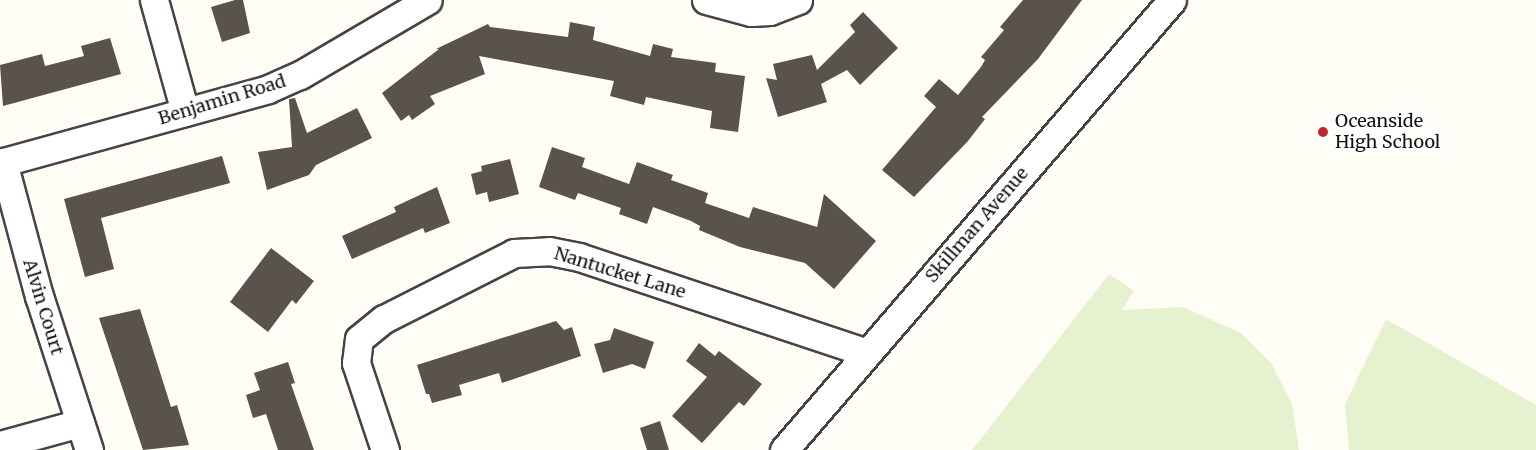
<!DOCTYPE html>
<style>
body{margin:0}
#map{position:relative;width:1536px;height:450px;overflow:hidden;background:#fffdf5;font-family:Merriweather,serif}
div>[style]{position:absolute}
.pitch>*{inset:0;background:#e6f2cf}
.building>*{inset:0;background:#5a524d}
.roads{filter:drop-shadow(2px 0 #444) drop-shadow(-2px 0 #444) drop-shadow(0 2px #444) drop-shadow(0 -2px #444)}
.minor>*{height:27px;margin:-13.5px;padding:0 13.5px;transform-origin:13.5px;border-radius:13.5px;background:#fff}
.dots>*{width:16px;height:16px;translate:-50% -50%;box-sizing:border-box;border:3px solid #fff;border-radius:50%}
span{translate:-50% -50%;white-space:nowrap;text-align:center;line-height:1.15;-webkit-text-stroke:6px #fff;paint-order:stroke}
.street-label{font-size:18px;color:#111}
.poi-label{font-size:18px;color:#111}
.left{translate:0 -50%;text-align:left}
</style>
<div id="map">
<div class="pitch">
<i style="clip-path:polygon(1109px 274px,1134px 291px,1122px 310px,1183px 307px,1241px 333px,1271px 363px,1292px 404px,1299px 450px,972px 450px)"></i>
<i style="clip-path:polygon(1386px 319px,1536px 405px,1536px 450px,1349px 450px,1345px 404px)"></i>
</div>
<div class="building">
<i style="clip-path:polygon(235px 0,243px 0,250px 33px,222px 42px,211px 7px)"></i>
<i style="clip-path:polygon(1023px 0,1082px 0,1038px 59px,982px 117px,985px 119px,968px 141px,914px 197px,882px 170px,936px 107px,924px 96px,939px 79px,958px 95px,981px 67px,985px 60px,981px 57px,1004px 30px,1000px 27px)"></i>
<i style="clip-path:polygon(863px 12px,898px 48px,860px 85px,847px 70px,821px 84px,827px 102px,778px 117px,766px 78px,777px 80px,773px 64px,812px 55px,817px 70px,855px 32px,850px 25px)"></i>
<i style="clip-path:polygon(570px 22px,595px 27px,593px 40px,650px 56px,653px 44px,673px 49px,671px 57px,716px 63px,715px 72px,745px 76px,738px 132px,710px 128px,712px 111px,646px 97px,644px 105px,610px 96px,614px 81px,479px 56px,485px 74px,430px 96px,435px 104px,412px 120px,409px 115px,401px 121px,382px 93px,439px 49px,436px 49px,488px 24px,490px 27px,568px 37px)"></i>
<i style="clip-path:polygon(110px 38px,121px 74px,3px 106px,0 65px,42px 54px,45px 66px,84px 56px,81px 46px)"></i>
<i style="clip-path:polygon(295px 98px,307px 133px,357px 108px,372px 138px,316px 165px,309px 175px,267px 190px,258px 152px,292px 147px,289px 99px)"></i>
<i style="clip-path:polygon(552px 147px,585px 158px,582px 167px,629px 184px,637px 162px,673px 175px,671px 180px,708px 193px,705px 203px,749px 218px,753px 207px,817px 227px,824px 194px,876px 241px,834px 289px,805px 263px,740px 247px,699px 230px,700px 226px,691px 221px,653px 207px,647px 224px,619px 214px,621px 208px,578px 193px,575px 200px,539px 187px)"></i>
<i style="clip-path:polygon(222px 156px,230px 183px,101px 218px,114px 269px,85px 277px,64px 199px)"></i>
<i style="clip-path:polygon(510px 159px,519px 194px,489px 202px,487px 192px,476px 195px,471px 174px,482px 171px,481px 166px)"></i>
<i style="clip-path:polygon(437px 187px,450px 223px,425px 233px,423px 228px,352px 259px,342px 236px,396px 212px,394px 207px)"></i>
<i style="clip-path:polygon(271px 248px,314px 281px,296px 304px,292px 300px,268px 332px,230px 302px)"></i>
<i style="clip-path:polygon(140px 309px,171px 407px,177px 405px,189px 445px,143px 450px,99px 318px)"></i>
<i style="clip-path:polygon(556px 321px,564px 330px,572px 327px,581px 356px,502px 383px,499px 373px,459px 385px,462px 395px,432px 403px,429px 394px,426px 394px,417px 365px)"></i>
<i style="clip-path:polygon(614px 328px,654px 342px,645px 369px,632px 364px,603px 373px,594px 344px,610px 340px)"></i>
<i style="clip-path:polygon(699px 343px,715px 356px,719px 351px,762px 384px,744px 406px,739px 402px,702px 443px,672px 416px,707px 377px,686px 361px)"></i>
<i style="clip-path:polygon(288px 362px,295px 383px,291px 384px,314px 450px,278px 450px,266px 414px,253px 418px,246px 395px,260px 390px,254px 373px)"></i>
<i style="clip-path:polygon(660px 421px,669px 450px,647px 450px,640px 428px)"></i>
</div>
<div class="roads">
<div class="minor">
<i style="left:154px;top:0;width:116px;rotate:74.5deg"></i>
<i style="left:706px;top:0;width:47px;rotate:14.9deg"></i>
<i style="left:751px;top:12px;width:19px;rotate:-3deg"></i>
<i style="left:770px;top:11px;width:30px;rotate:-21deg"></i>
<i style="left:3px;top:162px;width:139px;rotate:75deg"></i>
<i style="left:39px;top:296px;width:162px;rotate:72deg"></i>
<i style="left:0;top:163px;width:278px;rotate:-15.4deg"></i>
<i style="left:268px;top:89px;width:35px;rotate:-24deg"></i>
<i style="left:300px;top:75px;width:148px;rotate:-30.4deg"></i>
<i style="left:0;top:445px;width:83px;rotate:-15.4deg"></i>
<i style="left:385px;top:450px;width:92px;rotate:-108.4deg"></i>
<i style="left:356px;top:363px;width:24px;rotate:-83deg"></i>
<i style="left:359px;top:339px;width:32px;rotate:-39deg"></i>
<i style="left:384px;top:319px;width:146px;rotate:-26.9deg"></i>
<i style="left:514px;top:253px;width:35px;rotate:-3deg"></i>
<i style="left:549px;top:251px;width:31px;rotate:11deg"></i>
<i style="left:579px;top:257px;width:304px;rotate:18.4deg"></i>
<i style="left:784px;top:450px;width:594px;rotate:-49.23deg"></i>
</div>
</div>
<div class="dots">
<i style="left:1323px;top:132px;background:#c4262e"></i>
</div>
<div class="street-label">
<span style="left:222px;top:100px;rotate:-17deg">Benjamin Road</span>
<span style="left:977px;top:225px;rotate:-49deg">Skillman Avenue</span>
<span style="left:620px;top:273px;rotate:17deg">Nantucket Lane</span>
<span style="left:43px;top:307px;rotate:73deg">Alvin Court</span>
</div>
<div class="poi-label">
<span class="left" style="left:1335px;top:132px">Oceanside<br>High School</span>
</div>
</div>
